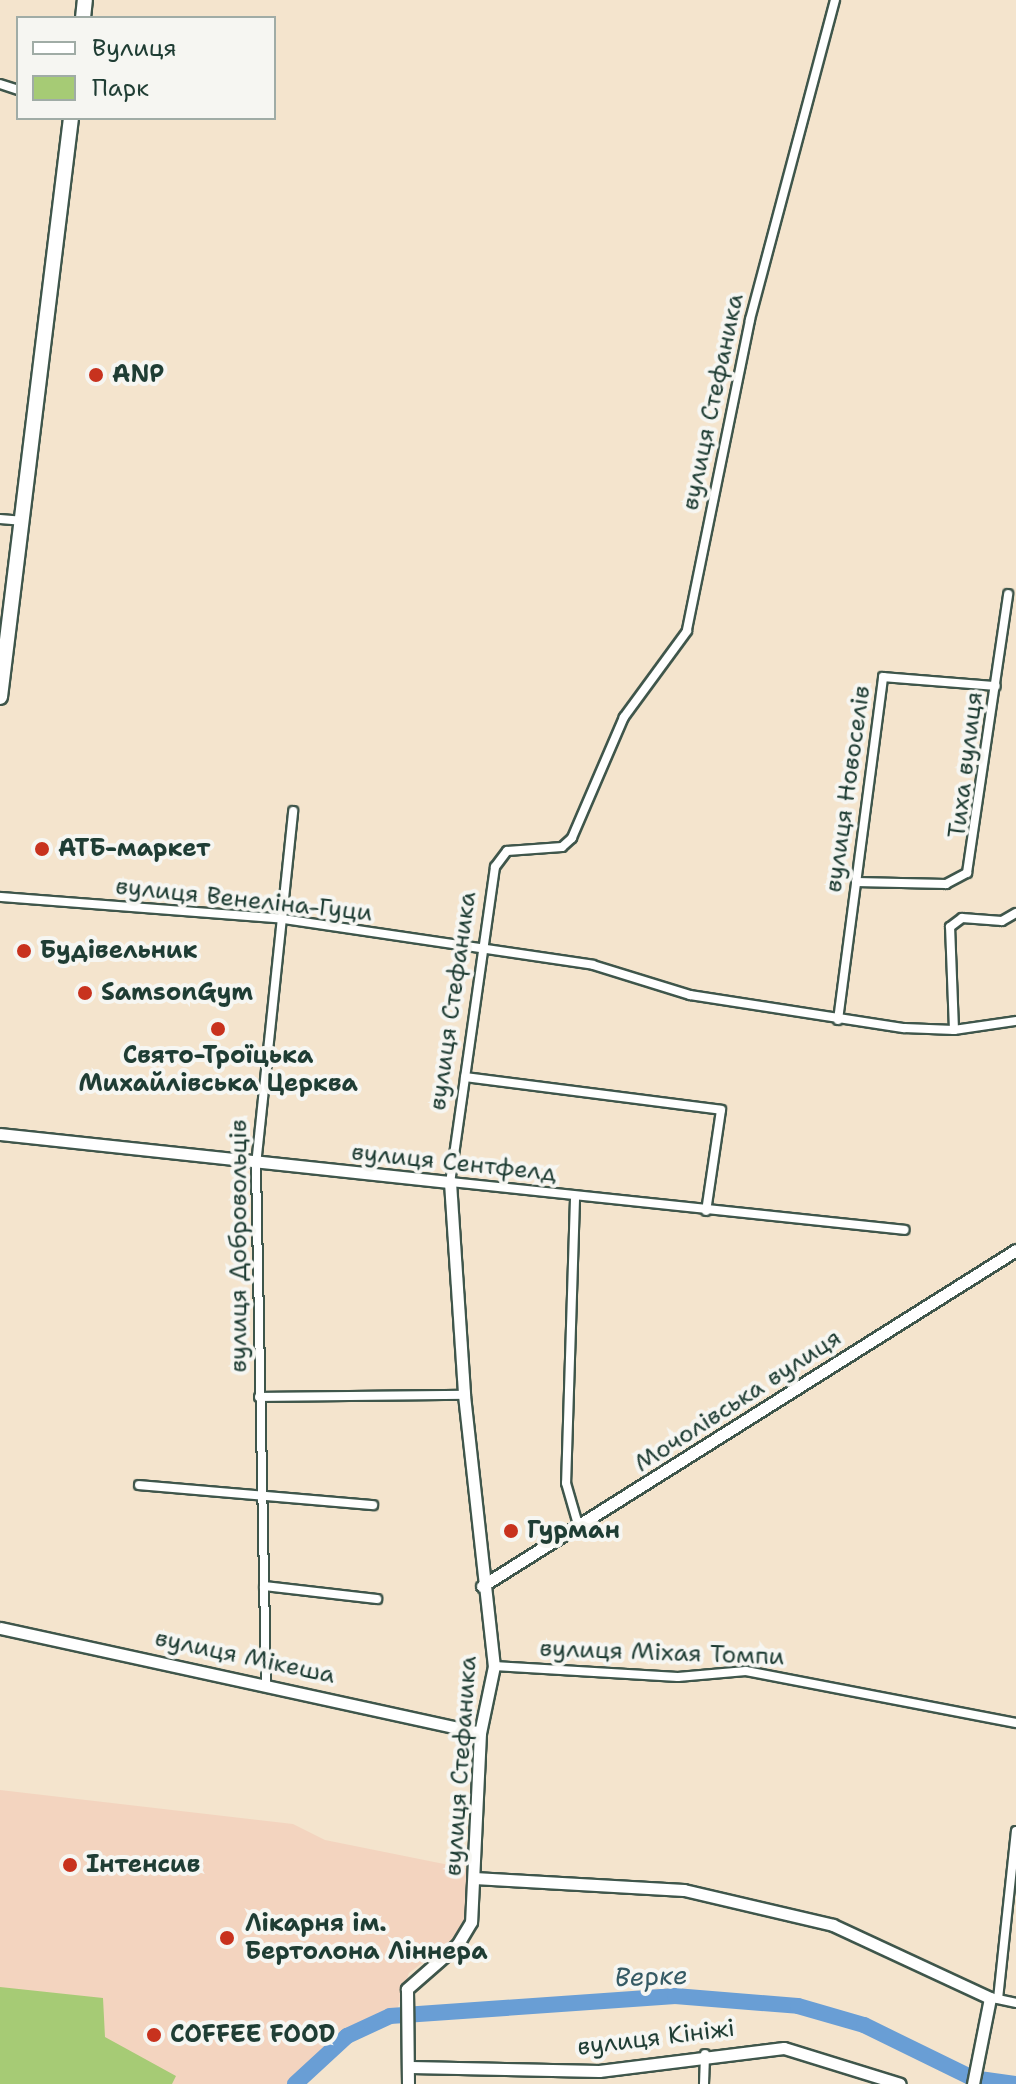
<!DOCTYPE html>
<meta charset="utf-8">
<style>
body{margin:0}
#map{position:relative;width:1016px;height:2084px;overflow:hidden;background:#f4e4cd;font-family:"Shantell Sans",sans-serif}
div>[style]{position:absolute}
.built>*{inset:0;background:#f3d4bf}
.green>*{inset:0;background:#a6cb75}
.river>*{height:16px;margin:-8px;padding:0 8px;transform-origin:8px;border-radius:8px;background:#699ed5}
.roads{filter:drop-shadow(2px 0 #3f564b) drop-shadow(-2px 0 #3f564b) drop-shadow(0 2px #3f564b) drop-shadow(0 -2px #3f564b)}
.street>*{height:8px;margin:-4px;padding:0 4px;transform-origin:4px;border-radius:4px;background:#fff}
.secondary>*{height:11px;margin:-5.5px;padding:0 5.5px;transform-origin:5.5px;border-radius:5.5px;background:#fff}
.highway>*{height:14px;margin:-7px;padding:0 7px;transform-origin:7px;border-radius:7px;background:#fff}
.dots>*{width:22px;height:22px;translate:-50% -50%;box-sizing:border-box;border:4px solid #f6f6f2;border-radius:50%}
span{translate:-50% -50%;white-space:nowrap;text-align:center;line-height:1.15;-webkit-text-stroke:8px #f6f6f2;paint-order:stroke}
.poi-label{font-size:24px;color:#1f3d34;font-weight:700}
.left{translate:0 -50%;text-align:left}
.street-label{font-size:24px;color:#1f3d34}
.water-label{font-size:26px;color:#355a64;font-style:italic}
.legend{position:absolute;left:16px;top:16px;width:260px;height:104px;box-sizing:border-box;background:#f6f6f2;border:2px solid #a0aca6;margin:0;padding:10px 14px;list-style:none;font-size:24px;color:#1f3d34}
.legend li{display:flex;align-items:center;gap:16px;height:40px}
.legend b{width:40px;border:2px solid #a0aca6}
</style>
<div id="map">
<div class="built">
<i style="clip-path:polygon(0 1790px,293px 1824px,325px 1840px,469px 1869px,465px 1920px,460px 1934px,409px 1973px,397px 2010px,343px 2030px,289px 2084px,0 2084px)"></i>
</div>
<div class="green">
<i style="clip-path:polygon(0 1987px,103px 1998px,105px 2037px,176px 2076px,172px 2084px,0 2084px)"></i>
</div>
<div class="river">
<i style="left:295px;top:2084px;width:71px;rotate:-42.7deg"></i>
<i style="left:347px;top:2036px;width:47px;rotate:-24.9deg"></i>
<i style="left:390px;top:2016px;width:286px;rotate:-4deg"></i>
<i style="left:675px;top:1996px;width:123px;rotate:4.6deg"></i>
<i style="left:798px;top:2006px;width:69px;rotate:16.1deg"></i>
<i style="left:864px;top:2025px;width:120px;rotate:26.1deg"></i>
<i style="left:972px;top:2078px;width:44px;rotate:7.8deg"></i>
</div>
<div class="roads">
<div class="street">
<i style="left:835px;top:0;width:331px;rotate:104.9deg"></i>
<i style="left:750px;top:320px;width:317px;rotate:101.5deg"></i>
<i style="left:687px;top:631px;width:107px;rotate:126.2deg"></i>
<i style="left:624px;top:717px;width:132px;rotate:113.3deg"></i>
<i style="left:572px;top:838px;width:13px;rotate:138deg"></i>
<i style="left:562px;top:847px;width:55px;rotate:175.8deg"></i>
<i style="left:507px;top:851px;width:20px;rotate:127deg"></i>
<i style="left:495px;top:867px;width:318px;rotate:98.1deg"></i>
<i style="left:450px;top:1182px;width:457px;rotate:6deg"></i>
<i style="left:0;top:84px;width:19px;rotate:18deg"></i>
<i style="left:0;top:519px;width:21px;rotate:5deg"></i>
<i style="left:856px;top:882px;width:90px;rotate:1.3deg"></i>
<i style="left:946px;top:884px;width:24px;rotate:-28deg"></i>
<i style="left:967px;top:873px;width:282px;rotate:-81.6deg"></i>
<i style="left:0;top:897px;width:284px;rotate:4.4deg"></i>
<i style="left:283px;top:919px;width:313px;rotate:8.4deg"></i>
<i style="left:593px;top:965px;width:102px;rotate:17.2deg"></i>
<i style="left:690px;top:995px;width:217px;rotate:8.8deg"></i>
<i style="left:904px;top:1028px;width:50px;rotate:2.3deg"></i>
<i style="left:954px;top:1030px;width:63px;rotate:-8.3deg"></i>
<i style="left:838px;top:1020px;width:346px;rotate:-82.5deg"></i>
<i style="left:883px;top:677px;width:113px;rotate:4.6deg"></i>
<i style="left:954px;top:1030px;width:103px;rotate:-92.2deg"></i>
<i style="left:950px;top:927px;width:15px;rotate:-37deg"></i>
<i style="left:962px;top:918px;width:40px;rotate:4.3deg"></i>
<i style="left:1002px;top:921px;width:16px;rotate:-30deg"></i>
<i style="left:465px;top:1077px;width:258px;rotate:7.3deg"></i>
<i style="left:721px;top:1110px;width:102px;rotate:98.4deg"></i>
<i style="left:575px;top:1199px;width:284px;rotate:91.8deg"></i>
<i style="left:566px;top:1483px;width:47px;rotate:73.9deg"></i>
<i style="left:259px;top:1397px;width:205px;rotate:-0.6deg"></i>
<i style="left:139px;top:1485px;width:235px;rotate:4.9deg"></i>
<i style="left:264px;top:1586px;width:114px;rotate:6.6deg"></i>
<i style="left:494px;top:1666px;width:184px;rotate:3.4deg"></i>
<i style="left:678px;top:1677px;width:68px;rotate:-5deg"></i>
<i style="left:746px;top:1671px;width:275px;rotate:10.9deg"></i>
<i style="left:266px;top:1683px;width:518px;rotate:-91.11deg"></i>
<i style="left:256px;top:1165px;width:356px;rotate:-84deg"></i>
<i style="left:993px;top:1998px;width:24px;rotate:12deg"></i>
<i style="left:998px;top:1999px;width:169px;rotate:-83.9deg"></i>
<i style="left:704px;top:2084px;width:30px;rotate:-88deg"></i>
</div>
<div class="secondary">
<i style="left:0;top:1134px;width:453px;rotate:6.1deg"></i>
<i style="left:450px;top:1182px;width:213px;rotate:86.2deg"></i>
<i style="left:464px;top:1395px;width:273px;rotate:83.7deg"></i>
<i style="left:494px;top:1666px;width:68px;rotate:101.8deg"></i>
<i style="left:480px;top:1733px;width:189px;rotate:92.7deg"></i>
<i style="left:471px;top:1922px;width:27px;rotate:121deg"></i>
<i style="left:457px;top:1945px;width:67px;rotate:138.7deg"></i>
<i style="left:407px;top:1989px;width:95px;rotate:89.4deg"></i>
<i style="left:482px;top:1586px;width:631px;rotate:-32.18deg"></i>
<i style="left:0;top:1628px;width:491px;rotate:12.3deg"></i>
<i style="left:474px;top:1878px;width:210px;rotate:3.3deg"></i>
<i style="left:684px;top:1890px;width:153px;rotate:13.2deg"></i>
<i style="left:833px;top:1925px;width:173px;rotate:24.9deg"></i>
<i style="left:990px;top:1998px;width:88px;rotate:101.2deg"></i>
<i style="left:411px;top:2067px;width:188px;rotate:1.2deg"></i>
<i style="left:599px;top:2071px;width:186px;rotate:-7.1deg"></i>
<i style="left:784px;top:2048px;width:121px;rotate:17.2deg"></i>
</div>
<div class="highway">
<i style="left:83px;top:18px;width:18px;rotate:-84deg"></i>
<i style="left:0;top:697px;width:583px;rotate:-83.01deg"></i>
</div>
</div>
<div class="dots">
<i style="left:96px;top:375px;background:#c8321e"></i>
<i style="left:42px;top:849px;background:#c8321e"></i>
<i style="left:24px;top:951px;background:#c8321e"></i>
<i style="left:85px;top:993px;background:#c8321e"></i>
<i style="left:218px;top:1029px;background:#c8321e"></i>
<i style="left:511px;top:1531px;background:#c8321e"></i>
<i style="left:70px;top:1865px;background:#c8321e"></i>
<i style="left:227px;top:1938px;background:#c8321e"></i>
<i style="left:154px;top:2035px;background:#c8321e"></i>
</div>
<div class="poi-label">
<span class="left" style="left:112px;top:375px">ANP</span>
<span class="left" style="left:58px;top:849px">АТБ-маркет</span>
<span class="left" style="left:40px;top:951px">Будівельник</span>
<span class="left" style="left:101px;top:993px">SamsonGym</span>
<span style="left:218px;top:1070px">Свято-Троїцька<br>Михайлівська Церква</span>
<span class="left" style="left:527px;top:1531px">Гурман</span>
<span class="left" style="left:86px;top:1865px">Інтенсив</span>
<span class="left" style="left:245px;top:1938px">Лікарня ім.<br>Бертолона Ліннера</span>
<span class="left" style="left:170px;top:2035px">COFFEE FOOD</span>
</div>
<div class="street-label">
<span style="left:713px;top:402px;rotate:-78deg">вулиця Стефаника</span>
<span style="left:966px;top:765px;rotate:-83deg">Тиха вулиця</span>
<span style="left:848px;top:789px;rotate:-82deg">вулиця Новоселів</span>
<span style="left:244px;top:900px;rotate:6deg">вулиця Венеліна-Гуци</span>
<span style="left:453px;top:1001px;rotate:-82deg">вулиця Стефаника</span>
<span style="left:454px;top:1163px;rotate:6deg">вулиця Сентфелд</span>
<span style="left:239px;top:1246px;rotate:-90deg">вулиця Добровольців</span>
<span style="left:738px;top:1401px;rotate:-33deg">Мочолівська вулиця</span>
<span style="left:662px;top:1653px;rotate:2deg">вулиця Міхая Томпи</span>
<span style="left:245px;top:1657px;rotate:12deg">вулиця Мікеша</span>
<span style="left:461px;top:1766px;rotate:-86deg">вулиця Стефаника</span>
<span style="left:656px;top:2038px;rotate:-7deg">вулиця Кініжі</span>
</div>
<div class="water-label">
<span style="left:651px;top:1976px;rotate:-2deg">Верке</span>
</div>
<ul class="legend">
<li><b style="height:10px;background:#fff"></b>Вулиця</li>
<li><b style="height:22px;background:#a6cb75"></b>Парк</li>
</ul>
</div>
